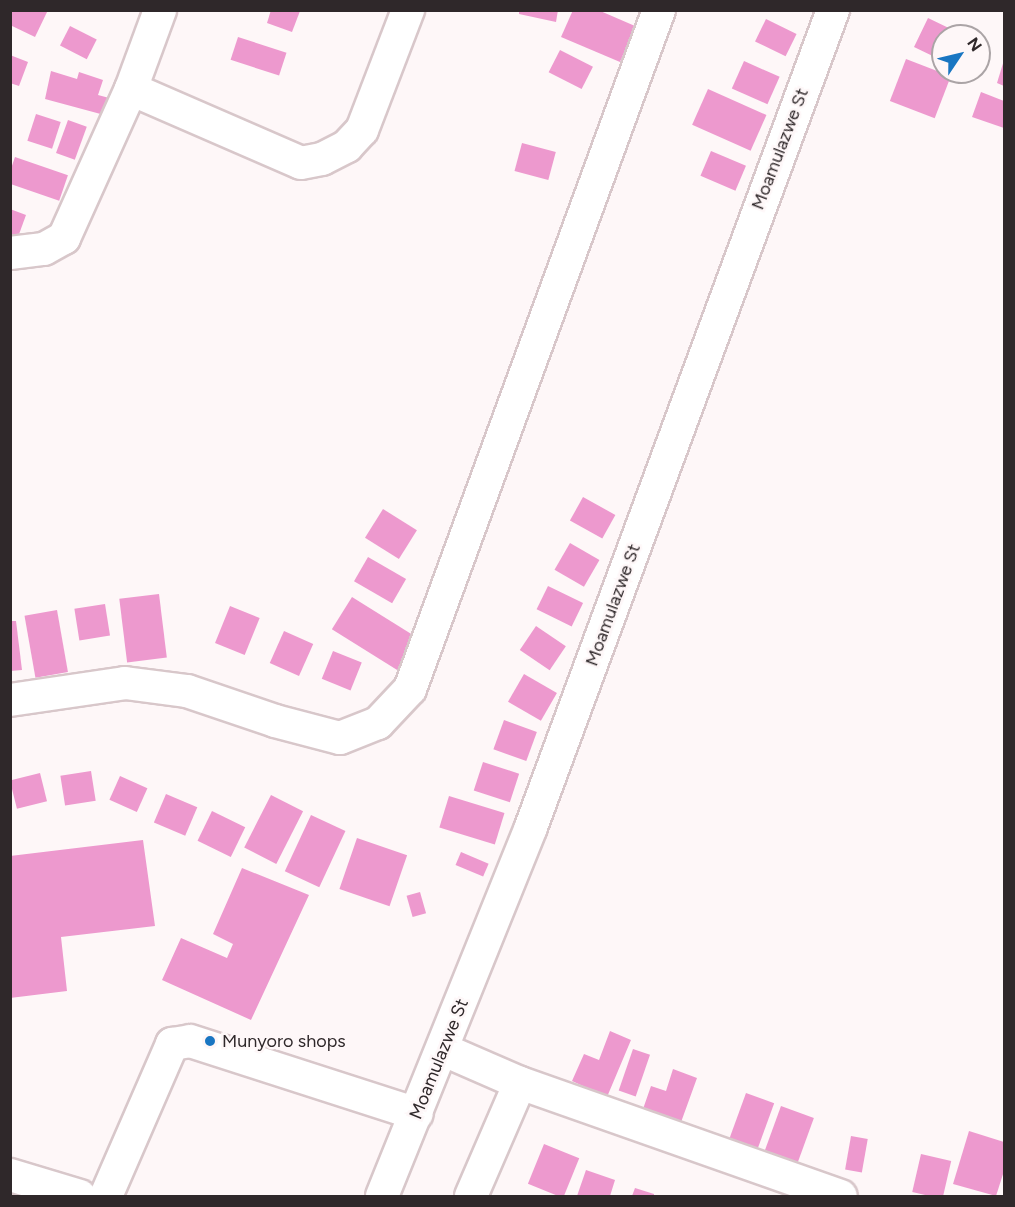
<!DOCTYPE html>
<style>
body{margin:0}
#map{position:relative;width:1015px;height:1207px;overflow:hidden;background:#fef7f8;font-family:Figtree,sans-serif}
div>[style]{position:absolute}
.building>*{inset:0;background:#ed99ce;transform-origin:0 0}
.roads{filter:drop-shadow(2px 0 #d8c7ca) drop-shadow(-2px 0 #d8c7ca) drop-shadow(0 2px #d8c7ca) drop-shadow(0 -2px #d8c7ca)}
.minor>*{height:32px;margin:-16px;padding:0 16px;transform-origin:16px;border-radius:16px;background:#fff}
.dots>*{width:16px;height:16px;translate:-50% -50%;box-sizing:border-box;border:3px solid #fef7f8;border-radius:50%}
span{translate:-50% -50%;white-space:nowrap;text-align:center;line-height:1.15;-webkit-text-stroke:5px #fef7f8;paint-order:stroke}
.street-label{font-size:18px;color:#2f282a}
.poi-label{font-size:18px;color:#2f282a}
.left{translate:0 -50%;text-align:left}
.frame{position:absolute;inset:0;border:12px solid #2f282a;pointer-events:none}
.north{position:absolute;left:931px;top:24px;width:60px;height:60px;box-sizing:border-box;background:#fef7f8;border:2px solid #aba4a6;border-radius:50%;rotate:55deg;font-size:16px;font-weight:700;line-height:24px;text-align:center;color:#2f282a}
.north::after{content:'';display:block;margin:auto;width:21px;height:27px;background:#1976c2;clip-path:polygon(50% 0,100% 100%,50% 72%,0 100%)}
</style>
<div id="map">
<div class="building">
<i style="clip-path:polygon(10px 10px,48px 10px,35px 37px,10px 25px)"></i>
<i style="clip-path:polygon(271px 10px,300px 11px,292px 32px,267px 23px)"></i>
<i style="clip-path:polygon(519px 10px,558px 10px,556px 22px,519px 14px)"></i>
<i style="clip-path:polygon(573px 10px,598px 10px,635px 26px,620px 62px,561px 37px)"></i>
<i style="clip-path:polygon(928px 18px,955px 31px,952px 36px,943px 36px,941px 60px,914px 47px)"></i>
<i style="left:766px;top:19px;width:34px;height:25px;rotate:26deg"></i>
<i style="left:70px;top:26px;width:30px;height:22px;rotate:27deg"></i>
<i style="left:238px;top:37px;width:51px;height:24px;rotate:18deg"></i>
<i style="left:560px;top:50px;width:37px;height:25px;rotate:27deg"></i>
<i style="clip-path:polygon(10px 55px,28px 62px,19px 86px,10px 83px)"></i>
<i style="left:906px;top:59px;width:48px;height:45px;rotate:21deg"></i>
<i style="clip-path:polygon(1004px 60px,1004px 86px,997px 83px)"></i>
<i style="left:744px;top:61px;width:39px;height:30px;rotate:24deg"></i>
<i style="clip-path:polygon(51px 71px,77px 79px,79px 72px,103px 80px,98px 95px,113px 99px,108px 116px,45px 99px)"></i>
<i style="left:708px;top:89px;width:64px;height:39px;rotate:24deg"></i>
<i style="clip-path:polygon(981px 92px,1004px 101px,1004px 128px,972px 117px)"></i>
<i style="left:36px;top:114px;width:26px;height:28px;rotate:18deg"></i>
<i style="left:68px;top:120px;width:20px;height:35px;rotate:20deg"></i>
<i style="left:522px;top:143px;width:35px;height:29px;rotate:15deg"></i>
<i style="left:711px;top:151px;width:38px;height:27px;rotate:23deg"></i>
<i style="left:15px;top:157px;width:56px;height:27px;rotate:19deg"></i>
<i style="clip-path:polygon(10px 209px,26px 215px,18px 237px,10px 234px)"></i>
<i style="left:583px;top:497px;width:37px;height:27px;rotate:29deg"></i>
<i style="left:383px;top:509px;width:40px;height:34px;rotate:32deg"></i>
<i style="left:570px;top:543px;width:34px;height:31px;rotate:30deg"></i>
<i style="left:368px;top:557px;width:44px;height:28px;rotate:30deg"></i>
<i style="left:548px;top:586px;width:39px;height:26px;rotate:26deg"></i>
<i style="left:159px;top:594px;width:64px;height:40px;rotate:83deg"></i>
<i style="left:352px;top:597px;width:77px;height:38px;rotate:32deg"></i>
<i style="left:105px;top:604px;width:32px;height:31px;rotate:81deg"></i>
<i style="left:230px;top:606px;width:32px;height:40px;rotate:22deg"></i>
<i style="left:57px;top:610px;width:63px;height:33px;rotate:80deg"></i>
<i style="clip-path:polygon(10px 621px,16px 621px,22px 670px,10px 671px)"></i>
<i style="left:536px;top:626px;width:36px;height:29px;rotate:34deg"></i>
<i style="left:284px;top:631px;width:32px;height:35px;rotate:24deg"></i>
<i style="left:333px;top:651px;width:31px;height:30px;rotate:22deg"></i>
<i style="left:524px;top:674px;width:38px;height:32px;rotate:30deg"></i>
<i style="left:504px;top:720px;width:35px;height:31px;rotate:20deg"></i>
<i style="left:483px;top:762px;width:38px;height:30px;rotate:18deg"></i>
<i style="left:91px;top:771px;width:30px;height:31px;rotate:81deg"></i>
<i style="left:40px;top:773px;width:29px;height:31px;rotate:76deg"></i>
<i style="left:120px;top:776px;width:30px;height:26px;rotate:24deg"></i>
<i style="left:166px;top:794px;width:34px;height:31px;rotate:23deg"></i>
<i style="left:271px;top:795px;width:36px;height:59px;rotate:27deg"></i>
<i style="left:449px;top:796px;width:58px;height:33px;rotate:17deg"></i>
<i style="left:212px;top:811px;width:37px;height:33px;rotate:26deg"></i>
<i style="left:311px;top:815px;width:38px;height:62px;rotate:25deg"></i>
<i style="left:357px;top:838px;width:53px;height:54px;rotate:19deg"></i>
<i style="clip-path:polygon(143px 840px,155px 926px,61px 937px,67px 991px,10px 998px,10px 856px)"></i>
<i style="left:461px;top:852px;width:30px;height:14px;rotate:23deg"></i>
<i style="clip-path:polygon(242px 868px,309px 895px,251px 1020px,162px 980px,181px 938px,227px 958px,233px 944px,213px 934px)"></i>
<i style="left:420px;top:892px;width:22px;height:14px;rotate:74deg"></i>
<i style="clip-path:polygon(610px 1031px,631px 1040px,607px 1097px,572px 1081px,584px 1054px,599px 1060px)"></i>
<i style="left:633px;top:1049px;width:18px;height:44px;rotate:19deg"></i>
<i style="clip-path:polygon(673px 1069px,697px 1078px,680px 1125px,643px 1109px,651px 1086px,666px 1091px)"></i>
<i style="left:746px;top:1093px;width:30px;height:50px;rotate:20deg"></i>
<i style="left:781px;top:1106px;width:35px;height:47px;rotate:20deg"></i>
<i style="clip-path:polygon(969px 1131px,1004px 1142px,1004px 1171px,996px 1196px,953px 1184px)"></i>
<i style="left:851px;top:1136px;width:17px;height:34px;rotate:10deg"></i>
<i style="left:544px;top:1144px;width:38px;height:43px;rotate:22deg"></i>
<i style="left:921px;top:1154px;width:31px;height:39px;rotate:13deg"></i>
<i style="clip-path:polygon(586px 1170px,615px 1180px,610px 1196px,577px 1196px)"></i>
<i style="clip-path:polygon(635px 1188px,654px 1194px,654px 1196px,632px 1196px)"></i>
</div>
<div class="roads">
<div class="minor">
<i style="left:131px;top:89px;width:185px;rotate:23.5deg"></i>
<i style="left:301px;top:163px;width:21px;rotate:-11deg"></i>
<i style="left:322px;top:159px;width:28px;rotate:-27deg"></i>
<i style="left:347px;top:146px;width:22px;rotate:-47deg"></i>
<i style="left:362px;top:130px;width:129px;rotate:-69deg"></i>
<i style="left:10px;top:253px;width:34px;rotate:-7deg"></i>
<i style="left:44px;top:249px;width:23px;rotate:-29deg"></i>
<i style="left:64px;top:238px;width:163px;rotate:-65.8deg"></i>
<i style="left:131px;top:89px;width:84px;rotate:-69.8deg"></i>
<i style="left:10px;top:700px;width:116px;rotate:-8.4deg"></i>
<i style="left:125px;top:683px;width:63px;rotate:7.4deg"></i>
<i style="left:187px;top:691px;width:93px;rotate:18.8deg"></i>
<i style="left:275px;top:721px;width:67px;rotate:14.7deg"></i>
<i style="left:340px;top:738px;width:41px;rotate:-21.5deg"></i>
<i style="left:378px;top:723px;width:47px;rotate:-46.7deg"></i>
<i style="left:410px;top:689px;width:723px;rotate:-69.86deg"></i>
<i style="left:444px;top:1050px;width:83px;rotate:23.5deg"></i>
<i style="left:520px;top:1083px;width:340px;rotate:19.4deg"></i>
<i style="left:10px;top:1175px;width:73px;rotate:16.7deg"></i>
<i style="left:106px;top:1196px;width:166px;rotate:-66.5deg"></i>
<i style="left:172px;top:1044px;width:18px;rotate:-9deg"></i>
<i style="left:190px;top:1041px;width:238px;rotate:17.8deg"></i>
<i style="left:382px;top:1196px;width:398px;rotate:-68deg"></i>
<i style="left:531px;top:827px;width:871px;rotate:-69.71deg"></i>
<i style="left:471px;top:1196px;width:123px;rotate:-66.6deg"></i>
</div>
</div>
<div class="dots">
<i style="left:210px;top:1041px;background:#1976c2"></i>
</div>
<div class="street-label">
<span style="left:780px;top:149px;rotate:-69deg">Moamulazwe St</span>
<span style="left:613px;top:605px;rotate:-70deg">Moamulazwe St</span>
<span style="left:439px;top:1059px;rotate:-68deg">Moamulazwe St</span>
</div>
<div class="poi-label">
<span class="left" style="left:222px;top:1041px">Munyoro shops</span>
</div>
<div class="frame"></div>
<div class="north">N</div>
</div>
